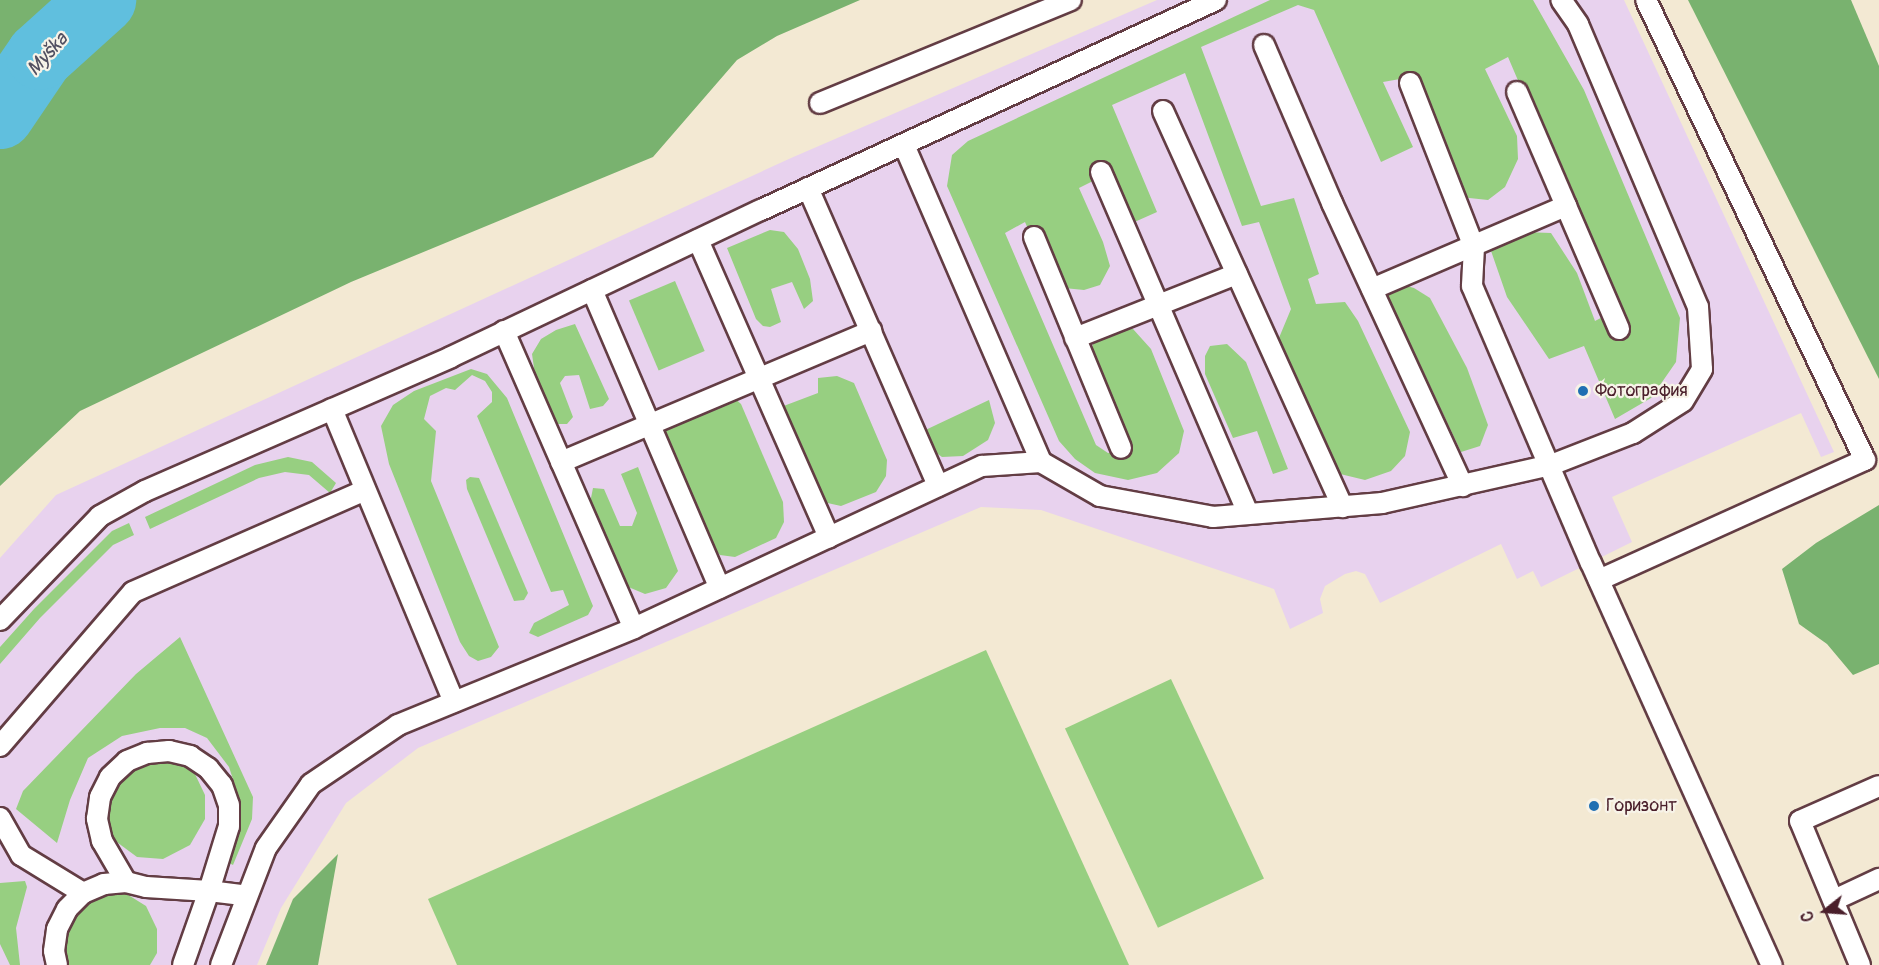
<!DOCTYPE html>
<meta charset="utf-8">
<style>
body{margin:0}
#map{position:relative;width:1879px;height:965px;overflow:hidden;background:#f3e9d3;font-family:Pangolin,sans-serif}
div>[style]{position:absolute}
.built>*{inset:0;background:#e8d2ee}
.green>*{inset:0;background:#97cf81;transform-origin:0 0}
.forest>*{inset:0;background:#79b26f}
.river>*{height:68px;margin:-34px;padding:0 34px;transform-origin:34px;border-radius:34px;background:#60bfde}
.roads{filter:drop-shadow(2px 0 #633d44) drop-shadow(-2px 0 #633d44) drop-shadow(0 2px #633d44) drop-shadow(0 -2px #633d44)}
.lane>*{height:20px;margin:-10px;padding:0 10px;transform-origin:10px;border-radius:10px;background:#fff}
.dots>*{width:16px;height:16px;translate:-50% -50%;box-sizing:border-box;border:3px solid #f7f3e8;border-radius:50%}
span{translate:-50% -50%;white-space:nowrap;text-align:center;line-height:1.15;-webkit-text-stroke:4.5px #f7f3e8;paint-order:stroke}
.poi-label{font-size:18px;color:#4a1f2b}
.left{translate:0 -50%;text-align:left}
.water-label{font-size:20px;color:#514f61;font-style:italic}
.north{position:absolute;left:1795px;top:881px;width:60px;height:60px;-webkit-text-stroke:4px #f7f3e8;paint-order:stroke;rotate:253deg;font-size:16px;font-weight:700;line-height:24px;text-align:center;color:#4a1f2b}
.north::after{content:'';display:block;margin:auto;width:21px;height:27px;background:#4a1f2b;clip-path:polygon(50% 0,100% 100%,50% 72%,0 100%)}
</style>
<div id="map">
<div class="built">
<i style="clip-path:polygon(1157px 0,1624px 0,1834px 452px,1821px 457px,1801px 413px,1612px 497px,1632px 542px,1541px 587px,1533px 571px,1517px 579px,1501px 544px,1380px 603px,1365px 574px,1356px 571px,1345px 574px,1325px 586px,1320px 599px,1323px 613px,1290px 629px,1274px 589px,1041px 510px,981px 507px,418px 748px,346px 803px,281px 908px,257px 965px,0 965px,0 558px,56px 495px,791px 158px)"></i>
</div>
<div class="green">
<i style="clip-path:polygon(1270px 0,1533px 0,1584px 90px,1680px 318px,1676px 362px,1651px 398px,1615px 419px,1584px 346px,1549px 359px,1507px 297px,1490px 248px,1521px 232px,1551px 233px,1577px 273px,1595px 321px,1616px 310px,1508px 57px,1485px 69px,1517px 136px,1518px 159px,1505px 187px,1488px 200px,1460px 197px,1417px 96px,1400px 79px,1383px 82px,1413px 147px,1381px 162px,1314px 10px,1298px 5px,1201px 47px,1261px 206px,1294px 198px,1319px 274px,1308px 279px,1316px 304px,1345px 302px,1358px 321px,1410px 432px,1405px 456px,1391px 471px,1365px 480px,1336px 473px,1276px 345px,1291px 309px,1259px 222px,1242px 226px,1185px 73px,1112px 105px,1157px 212px,1121px 228px,1099px 178px,1079px 188px,1103px 242px,1110px 266px,1100px 285px,1084px 290px,1064px 288px,1048px 275px,1025px 222px,1005px 233px,1096px 445px,1108px 453px,1115px 452px,1089px 360px,1093px 344px,1110px 328px,1133px 329px,1151px 349px,1184px 431px,1179px 453px,1157px 473px,1128px 480px,1095px 473px,1075px 459px,1059px 441px,947px 186px,952px 155px,968px 141px)"></i>
<i style="clip-path:polygon(770px 230px,784px 232px,798px 249px,810px 279px,813px 301px,804px 309px,792px 282px,771px 289px,781px 322px,770px 327px,763px 326px,756px 319px,727px 248px)"></i>
<i style="left:675px;top:281px;width:76px;height:50px;rotate:67deg"></i>
<i style="clip-path:polygon(1400px 284px,1414px 288px,1430px 298px,1467px 368px,1488px 425px,1480px 446px,1461px 452px,1386px 292px)"></i>
<i style="clip-path:polygon(575px 324px,609px 399px,603px 406px,590px 409px,579px 375px,565px 376px,560px 383px,573px 417px,567px 424px,554px 424px,535px 375px,532px 354px,541px 339px,556px 330px)"></i>
<i style="clip-path:polygon(1227px 344px,1246px 362px,1288px 469px,1273px 474px,1257px 431px,1233px 438px,1205px 374px,1205px 356px,1210px 346px)"></i>
<i style="clip-path:polygon(471px 369px,487px 374px,507px 398px,593px 606px,588px 615px,538px 637px,529px 633px,534px 623px,569px 605px,563px 590px,551px 592px,477px 416px,492px 402px,492px 392px,485px 381px,472px 375px,455px 390px,446px 388px,430px 396px,424px 419px,436px 431px,431px 481px,499px 647px,491px 657px,478px 661px,469px 656px,460px 642px,389px 464px,381px 426px,393px 405px,414px 391px)"></i>
<i style="clip-path:polygon(837px 376px,854px 383px,887px 460px,886px 476px,876px 492px,841px 506px,823px 502px,781px 407px,818px 393px,818px 378px)"></i>
<i style="clip-path:polygon(731px 395px,741px 404px,783px 502px,784px 522px,776px 538px,735px 557px,720px 555px,706px 540px,667px 448px,663px 428px)"></i>
<i style="clip-path:polygon(989px 400px,995px 423px,988px 440px,963px 456px,942px 457px,928px 447px,919px 433px)"></i>
<i style="clip-path:polygon(288px 457px,312px 462px,336px 483px,330px 493px,309px 475px,285px 472px,259px 478px,150px 529px,145px 517px,255px 465px)"></i>
<i style="clip-path:polygon(638px 467px,678px 571px,666px 588px,645px 594px,626px 586px,590px 503px,593px 488px,604px 489px,620px 526px,632px 526px,637px 513px,621px 474px)"></i>
<i style="clip-path:polygon(470px 477px,479px 478px,528px 593px,524px 600px,514px 601px,467px 489px,466px 480px)"></i>
<i style="clip-path:polygon(129px 523px,134px 535px,113px 545px,40px 618px,0 664px,0 647px,34px 609px,112px 531px)"></i>
<i style="clip-path:polygon(180px 637px,253px 797px,252px 819px,233px 865px,223px 860px,238px 819px,239px 798px,229px 767px,207px 738px,185px 728px,160px 728px,122px 736px,88px 758px,70px 800px,57px 843px,16px 809px,23px 791px,136px 674px)"></i>
<i style="clip-path:polygon(986px 650px,1129px 965px,457px 965px,428px 899px)"></i>
<i style="left:1171px;top:679px;width:220px;height:117px;rotate:65deg"></i>
<i style="clip-path:polygon(164px 755px,194px 772px,205px 795px,205px 819px,190px 845px,163px 859px,137px 857px,110px 837px,101px 801px,111px 775px)"></i>
<i style="clip-path:polygon(25px 881px,27px 887px,16px 928px,20px 965px,10px 965px,0 944px,0 883px)"></i>
<i style="clip-path:polygon(117px 888px,146px 906px,157px 929px,157px 953px,150px 965px,61px 965px,63px 909px)"></i>
</div>
<div class="forest">
<i style="clip-path:polygon(0 0,860px 0,777px 36px,737px 60px,653px 157px,351px 282px,80px 411px,0 486px)"></i>
<i style="clip-path:polygon(1688px 0,1851px 0,1879px 66px,1879px 379px)"></i>
<i style="clip-path:polygon(1879px 505px,1879px 664px,1853px 675px,1827px 644px,1799px 624px,1782px 569px,1816px 543px)"></i>
<i style="clip-path:polygon(338px 854px,318px 965px,266px 965px,293px 899px)"></i>
</div>
<div class="river">
<i style="left:0;top:115px;width:71px;rotate:-55.9deg"></i>
<i style="left:40px;top:56px;width:84px;rotate:-42.1deg"></i>
</div>
<div class="roads">
<div class="lane">
<i style="left:1264px;top:45px;width:172px;rotate:66.7deg"></i>
<i style="left:1332px;top:203px;width:312px;rotate:65.2deg"></i>
<i style="left:1410px;top:83px;width:176px;rotate:68.7deg"></i>
<i style="left:1474px;top:247px;width:39px;rotate:93deg"></i>
<i style="left:1472px;top:286px;width:301px;rotate:66.8deg"></i>
<i style="left:1591px;top:563px;width:441px;rotate:65.8deg"></i>
<i style="left:1517px;top:92px;width:124px;rotate:66.7deg"></i>
<i style="left:820px;top:103px;width:271px;rotate:-22.3deg"></i>
<i style="left:1163px;top:111px;width:435px;rotate:65.6deg"></i>
<i style="left:904px;top:145px;width:345px;rotate:66.6deg"></i>
<i style="left:1101px;top:172px;width:372px;rotate:66.7deg"></i>
<i style="left:808px;top:188px;width:325px;rotate:66.4deg"></i>
<i style="left:1034px;top:237px;width:228px;rotate:67.6deg"></i>
<i style="left:698px;top:240px;width:325px;rotate:66.2deg"></i>
<i style="left:1372px;top:289px;width:211px;rotate:-23.2deg"></i>
<i style="left:1566px;top:206px;width:134px;rotate:66.7deg"></i>
<i style="left:592px;top:290px;width:324px;rotate:66.8deg"></i>
<i style="left:504px;top:331px;width:324px;rotate:66.4deg"></i>
<i style="left:1075px;top:338px;width:174px;rotate:-21.6deg"></i>
<i style="left:332px;top:409px;width:317px;rotate:67.4deg"></i>
<i style="left:561px;top:462px;width:337px;rotate:-22.9deg"></i>
<i style="left:1599px;top:580px;width:292px;rotate:-24.3deg"></i>
<i style="left:1865px;top:460px;width:509px;rotate:-115.46deg"></i>
<i style="left:0;top:620px;width:144px;rotate:-46.1deg"></i>
<i style="left:100px;top:516px;width:51px;rotate:-29.1deg"></i>
<i style="left:145px;top:491px;width:334px;rotate:-23.6deg"></i>
<i style="left:451px;top:357px;width:343px;rotate:-25.4deg"></i>
<i style="left:761px;top:210px;width:501px;rotate:-24.78deg"></i>
<i style="left:0;top:746px;width:203px;rotate:-49.2deg"></i>
<i style="left:133px;top:592px;width:253px;rotate:-23.7deg"></i>
<i style="left:0;top:818px;width:43px;rotate:60.4deg"></i>
<i style="left:21px;top:855px;width:73px;rotate:31.5deg"></i>
<i style="left:126px;top:882px;width:48px;rotate:-120.3deg"></i>
<i style="left:102px;top:841px;width:23px;rotate:-103deg"></i>
<i style="left:97px;top:819px;width:22px;rotate:-82deg"></i>
<i style="left:100px;top:797px;width:22px;rotate:-63deg"></i>
<i style="left:110px;top:777px;width:23px;rotate:-43deg"></i>
<i style="left:127px;top:761px;width:22px;rotate:-22deg"></i>
<i style="left:147px;top:753px;width:22px;rotate:-5deg"></i>
<i style="left:169px;top:751px;width:22px;rotate:13deg"></i>
<i style="left:190px;top:756px;width:22px;rotate:34deg"></i>
<i style="left:208px;top:768px;width:22px;rotate:51deg"></i>
<i style="left:222px;top:785px;width:21px;rotate:71deg"></i>
<i style="left:229px;top:805px;width:21px;rotate:90deg"></i>
<i style="left:229px;top:826px;width:68px;rotate:107.1deg"></i>
<i style="left:209px;top:891px;width:38px;rotate:7deg"></i>
<i style="left:1834px;top:900px;width:50px;rotate:-25deg"></i>
<i style="left:57px;top:965px;width:14px;rotate:-102deg"></i>
<i style="left:54px;top:951px;width:22px;rotate:-82deg"></i>
<i style="left:57px;top:929px;width:22px;rotate:-63deg"></i>
<i style="left:67px;top:909px;width:23px;rotate:-45deg"></i>
<i style="left:83px;top:893px;width:23px;rotate:-23deg"></i>
<i style="left:104px;top:884px;width:22px;rotate:-5deg"></i>
<i style="left:126px;top:882px;width:21px;rotate:14deg"></i>
<i style="left:146px;top:887px;width:63px;rotate:3.6deg"></i>
<i style="left:209px;top:891px;width:78px;rotate:109.4deg"></i>
<i style="left:221px;top:965px;width:125px;rotate:-69deg"></i>
<i style="left:266px;top:848px;width:78px;rotate:-54.9deg"></i>
<i style="left:311px;top:784px;width:105px;rotate:-34.1deg"></i>
<i style="left:398px;top:725px;width:255px;rotate:-22.3deg"></i>
<i style="left:634px;top:628px;width:384px;rotate:-25deg"></i>
<i style="left:982px;top:466px;width:59px;rotate:-3.9deg"></i>
<i style="left:1041px;top:462px;width:68px;rotate:30deg"></i>
<i style="left:1100px;top:496px;width:115px;rotate:10.5deg"></i>
<i style="left:1213px;top:517px;width:170px;rotate:-4.7deg"></i>
<i style="left:1382px;top:503px;width:173px;rotate:-12.7deg"></i>
<i style="left:1551px;top:465px;width:88px;rotate:-21.3deg"></i>
<i style="left:1633px;top:433px;width:59px;rotate:-32.6deg"></i>
<i style="left:1683px;top:401px;width:37px;rotate:-59deg"></i>
<i style="left:1702px;top:369px;width:62px;rotate:-93.7deg"></i>
<i style="left:1698px;top:307px;width:307px;rotate:-113deg"></i>
<i style="left:1578px;top:24px;width:29px;rotate:-125deg"></i>
<i style="left:1860px;top:965px;width:156px;rotate:-112.6deg"></i>
<i style="left:1800px;top:821px;width:86px;rotate:-23.9deg"></i>
</div>
</div>
<div class="dots">
<i style="left:1583px;top:391px;background:#1f6fb2"></i>
<i style="left:1594px;top:806px;background:#1f6fb2"></i>
</div>
<div class="poi-label">
<span class="left" style="left:1595px;top:391px">Фотография</span>
<span class="left" style="left:1606px;top:806px">Горизонт</span>
</div>
<div class="water-label">
<span style="left:47px;top:54px;rotate:-48deg">Муška</span>
</div>
<div class="north">С</div>
</div>
